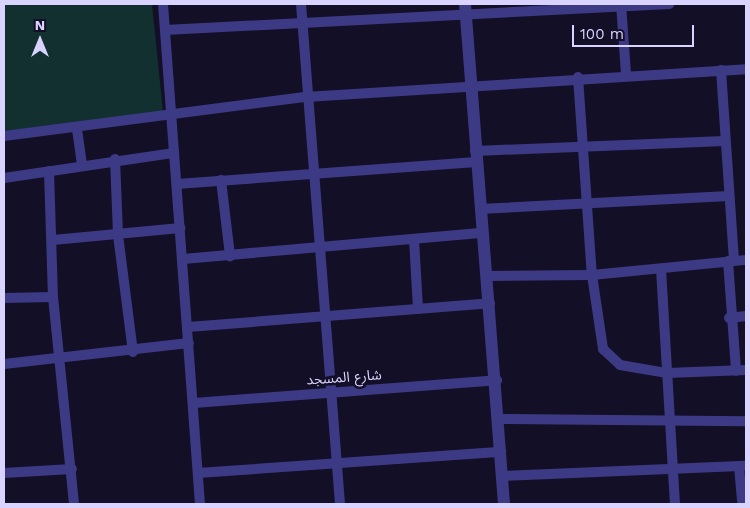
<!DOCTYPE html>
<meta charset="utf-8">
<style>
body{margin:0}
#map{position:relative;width:750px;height:508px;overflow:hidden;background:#130f26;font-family:"Work Sans","Noto Sans Arabic",sans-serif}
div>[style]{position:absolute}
.green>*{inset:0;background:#12302f}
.minor>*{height:10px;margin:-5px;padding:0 5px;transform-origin:5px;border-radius:5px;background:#3d3a85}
.tertiary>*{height:12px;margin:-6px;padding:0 6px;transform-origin:6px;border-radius:6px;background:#3d3a85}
span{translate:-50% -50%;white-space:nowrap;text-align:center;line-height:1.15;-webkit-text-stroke:5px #130f26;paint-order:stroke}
.street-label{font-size:14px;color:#d9d4ff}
.frame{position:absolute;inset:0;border:5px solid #d9d4ff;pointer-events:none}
.north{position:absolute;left:15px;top:15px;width:50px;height:50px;-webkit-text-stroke:4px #130f26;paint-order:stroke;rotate:0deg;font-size:14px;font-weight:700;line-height:20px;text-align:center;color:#d9d4ff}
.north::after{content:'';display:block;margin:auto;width:18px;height:22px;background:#d9d4ff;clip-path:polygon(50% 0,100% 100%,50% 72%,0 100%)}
.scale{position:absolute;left:572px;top:25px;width:122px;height:22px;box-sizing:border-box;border:2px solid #d9d4ff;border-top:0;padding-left:6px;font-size:15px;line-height:18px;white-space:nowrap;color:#d9d4ff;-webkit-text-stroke:4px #130f26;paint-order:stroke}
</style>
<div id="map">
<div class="green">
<i style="clip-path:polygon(4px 4px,152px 4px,163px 112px,4px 131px)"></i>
</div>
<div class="minor">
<i style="left:163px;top:4px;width:501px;rotate:85.77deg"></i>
<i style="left:301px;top:4px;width:502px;rotate:85.54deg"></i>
<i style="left:621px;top:4px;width:70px;rotate:85.9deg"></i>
<i style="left:165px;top:30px;width:505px;rotate:-2.95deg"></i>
<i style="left:721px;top:70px;width:191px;rotate:86.1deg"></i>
<i style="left:578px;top:77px;width:198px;rotate:86deg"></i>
<i style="left:592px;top:275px;width:75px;rotate:81.5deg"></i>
<i style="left:603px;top:349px;width:23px;rotate:43deg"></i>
<i style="left:620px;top:365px;width:48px;rotate:9.7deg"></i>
<i style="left:667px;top:373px;width:79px;rotate:-2.2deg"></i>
<i style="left:77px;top:129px;width:37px;rotate:82deg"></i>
<i style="left:4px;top:136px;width:305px;rotate:-7.4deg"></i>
<i style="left:306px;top:97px;width:441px;rotate:-3.6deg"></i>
<i style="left:475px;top:151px;width:250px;rotate:-2.3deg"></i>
<i style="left:115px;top:159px;width:76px;rotate:87.7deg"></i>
<i style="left:118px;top:235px;width:118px;rotate:82.7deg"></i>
<i style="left:49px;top:171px;width:126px;rotate:88.2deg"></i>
<i style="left:53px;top:297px;width:208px;rotate:84.2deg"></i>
<i style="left:4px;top:178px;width:172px;rotate:-8.4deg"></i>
<i style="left:221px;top:180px;width:77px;rotate:83.2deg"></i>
<i style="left:177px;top:184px;width:300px;rotate:-4.2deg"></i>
<i style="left:480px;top:209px;width:249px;rotate:-3deg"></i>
<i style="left:414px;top:239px;width:70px;rotate:86.7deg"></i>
<i style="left:53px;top:240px;width:128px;rotate:-5.4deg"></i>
<i style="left:183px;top:259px;width:301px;rotate:-5deg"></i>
<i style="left:728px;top:261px;width:110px;rotate:85.8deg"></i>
<i style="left:661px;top:269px;width:235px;rotate:86.6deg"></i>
<i style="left:487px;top:276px;width:105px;rotate:-0.5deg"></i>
<i style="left:592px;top:275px;width:155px;rotate:-5.6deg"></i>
<i style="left:4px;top:298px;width:49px;rotate:-1.2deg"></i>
<i style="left:729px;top:318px;width:17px;rotate:-7deg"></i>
<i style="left:188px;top:327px;width:303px;rotate:-4.5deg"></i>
<i style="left:4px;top:364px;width:186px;rotate:-6.5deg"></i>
<i style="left:194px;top:403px;width:304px;rotate:-4.3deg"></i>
<i style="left:500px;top:419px;width:246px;rotate:0.5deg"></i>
<i style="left:739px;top:466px;width:38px;rotate:85deg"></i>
<i style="left:4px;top:473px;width:68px;rotate:-3.4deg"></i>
<i style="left:198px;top:473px;width:304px;rotate:-4deg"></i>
<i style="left:503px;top:476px;width:243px;rotate:-2.4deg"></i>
</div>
<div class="tertiary">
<i style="left:465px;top:4px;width:502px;rotate:85.54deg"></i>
</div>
<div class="street-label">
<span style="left:344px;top:377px;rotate:-4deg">شارع المسجد</span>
</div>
<div class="frame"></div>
<div class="north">N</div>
<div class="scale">100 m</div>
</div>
